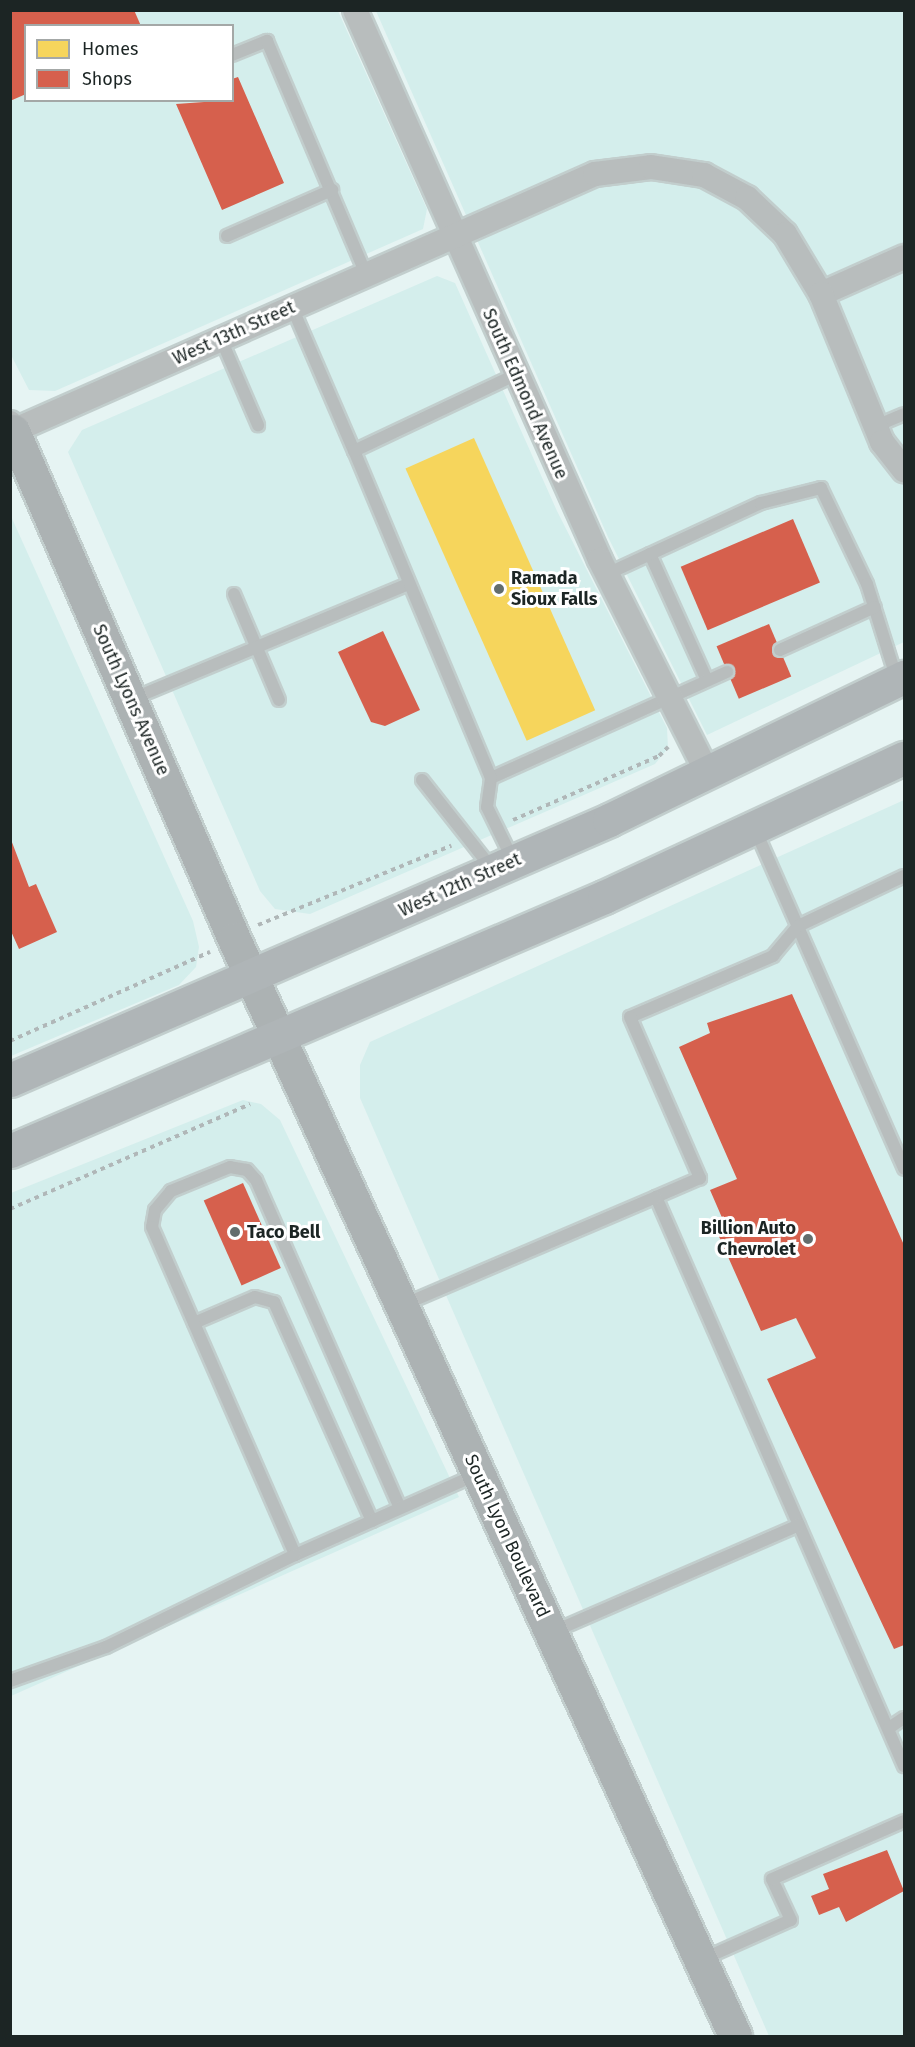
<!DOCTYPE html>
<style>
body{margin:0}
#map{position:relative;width:915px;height:2047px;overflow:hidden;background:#e6f4f3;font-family:"Fira Sans",sans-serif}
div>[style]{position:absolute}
.built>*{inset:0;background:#d4eeec}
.homes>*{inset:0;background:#f6d55c;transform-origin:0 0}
.shops>*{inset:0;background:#d6604d;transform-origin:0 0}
.path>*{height:4px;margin-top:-2px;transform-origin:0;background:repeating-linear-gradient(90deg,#b0b7b8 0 4.5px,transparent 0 9px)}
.roads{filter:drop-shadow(2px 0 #c2cecd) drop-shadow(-2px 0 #c2cecd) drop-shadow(0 2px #c2cecd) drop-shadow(0 -2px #c2cecd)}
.lane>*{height:12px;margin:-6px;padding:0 6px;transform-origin:6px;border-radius:6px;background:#b8bdbd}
.street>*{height:24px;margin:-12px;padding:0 12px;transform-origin:12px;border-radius:12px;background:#b8bdbd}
.secondary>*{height:33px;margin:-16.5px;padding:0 16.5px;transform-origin:16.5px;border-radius:16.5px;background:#acb2b3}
.primary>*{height:33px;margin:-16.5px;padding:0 16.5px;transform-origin:16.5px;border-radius:16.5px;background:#afb5b7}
.dots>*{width:16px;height:16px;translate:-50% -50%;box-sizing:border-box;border:3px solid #fff;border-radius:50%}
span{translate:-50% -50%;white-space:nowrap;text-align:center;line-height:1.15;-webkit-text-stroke:6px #fff;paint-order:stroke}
.street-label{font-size:18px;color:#1c2524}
.poi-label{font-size:18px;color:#1c2524;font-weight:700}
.left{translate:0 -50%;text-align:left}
.right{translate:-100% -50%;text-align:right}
.frame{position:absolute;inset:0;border:12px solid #1c2524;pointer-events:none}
.legend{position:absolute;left:24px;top:24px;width:210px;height:78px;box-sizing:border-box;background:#fff;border:2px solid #a4a8a7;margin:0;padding:8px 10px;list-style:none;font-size:18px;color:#1c2524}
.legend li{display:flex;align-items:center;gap:12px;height:30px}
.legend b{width:30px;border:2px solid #a4a8a7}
</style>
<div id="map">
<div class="built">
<i style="clip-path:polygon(evenodd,10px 11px,338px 11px,427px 209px,423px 229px,55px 391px,29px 390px,11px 355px,10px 11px,26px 26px,232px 26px,232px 100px,26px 100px,26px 26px)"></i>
<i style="clip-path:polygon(376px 11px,904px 11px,904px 642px,707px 735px,608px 537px)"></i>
<i style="clip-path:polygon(437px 276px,455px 283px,557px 511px,667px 728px,668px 748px,655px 764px,310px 914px,275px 909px,260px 891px,68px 452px,82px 430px)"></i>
<i style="clip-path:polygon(10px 514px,193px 921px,199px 947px,196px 967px,179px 985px,11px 1056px)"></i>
<i style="clip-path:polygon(904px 800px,904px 2036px,769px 2036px,360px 1098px,360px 1065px,370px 1042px)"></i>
<i style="clip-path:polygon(243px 1100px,261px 1104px,280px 1120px,459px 1497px,11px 1696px,11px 1193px)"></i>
</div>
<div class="homes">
<i style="left:474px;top:438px;width:298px;height:75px;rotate:66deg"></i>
</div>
<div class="shops">
<i style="clip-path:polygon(10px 10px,134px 10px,141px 26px,26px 26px,26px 94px,10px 101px)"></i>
<i style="clip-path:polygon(238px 77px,284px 183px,222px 210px,176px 104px,232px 100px,232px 79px)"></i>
<i style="left:793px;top:519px;width:69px;height:122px;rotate:67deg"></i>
<i style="left:769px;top:624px;width:57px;height:57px;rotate:67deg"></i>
<i style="clip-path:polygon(383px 631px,420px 710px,385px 726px,371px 722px,338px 652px)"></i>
<i style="clip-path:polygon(10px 837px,29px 887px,36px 884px,57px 932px,19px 949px,10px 929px)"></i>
<i style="clip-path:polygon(792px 994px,904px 1245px,904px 1645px,894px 1649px,767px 1379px,816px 1358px,796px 1318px,761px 1331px,713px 1223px,723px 1220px,710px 1190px,737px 1179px,679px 1047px,710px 1033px,707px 1023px)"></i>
<i style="left:243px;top:1183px;width:93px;height:43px;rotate:66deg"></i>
<i style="clip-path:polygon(887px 1850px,904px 1891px,846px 1922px,839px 1907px,819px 1915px,811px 1896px,829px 1889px,823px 1874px)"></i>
</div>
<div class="path">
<i style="left:513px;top:820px;width:159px;rotate:-23.7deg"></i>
<i style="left:659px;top:756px;width:13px;rotate:-45deg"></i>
<i style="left:258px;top:925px;width:209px;rotate:-22.3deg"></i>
<i style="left:10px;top:1041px;width:219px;rotate:-24deg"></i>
<i style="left:10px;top:1209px;width:262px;rotate:-23.6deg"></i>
</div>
<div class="roads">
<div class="lane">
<i style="left:232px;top:55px;width:38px;rotate:-22deg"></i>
<i style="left:267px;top:41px;width:253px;rotate:67deg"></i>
<i style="left:227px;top:236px;width:115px;rotate:-23.7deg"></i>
<i style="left:292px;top:307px;width:157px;rotate:66.7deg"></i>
<i style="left:221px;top:339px;width:94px;rotate:66.7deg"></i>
<i style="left:876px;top:426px;width:30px;rotate:-23deg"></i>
<i style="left:650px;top:554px;width:138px;rotate:65.7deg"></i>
<i style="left:607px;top:574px;width:170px;rotate:-24.8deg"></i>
<i style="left:761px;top:503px;width:62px;rotate:-14deg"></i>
<i style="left:821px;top:488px;width:106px;rotate:64.4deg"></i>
<i style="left:867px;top:584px;width:101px;rotate:72.6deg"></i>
<i style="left:234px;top:594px;width:115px;rotate:67deg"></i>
<i style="left:780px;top:650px;width:104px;rotate:-24.4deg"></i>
<i style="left:132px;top:699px;width:299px;rotate:-22.6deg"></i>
<i style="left:491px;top:778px;width:259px;rotate:-24.2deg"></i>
<i style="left:422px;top:780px;width:115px;rotate:51.7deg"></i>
<i style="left:755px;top:829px;width:371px;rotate:66.3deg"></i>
<i style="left:513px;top:860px;width:59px;rotate:-116.1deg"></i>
<i style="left:487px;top:807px;width:29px;rotate:-82deg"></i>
<i style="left:491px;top:778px;width:355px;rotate:-112.7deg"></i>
<i style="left:354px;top:451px;width:180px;rotate:-25.3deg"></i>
<i style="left:904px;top:876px;width:117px;rotate:154.7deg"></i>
<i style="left:798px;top:926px;width:39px;rotate:130deg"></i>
<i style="left:773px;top:956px;width:155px;rotate:156.9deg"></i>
<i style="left:630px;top:1017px;width:176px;rotate:66.5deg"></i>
<i style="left:700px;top:1178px;width:48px;rotate:156.6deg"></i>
<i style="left:656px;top:1197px;width:621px;rotate:66.45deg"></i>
<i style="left:403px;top:1305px;width:275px;rotate:-23.1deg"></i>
<i style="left:194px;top:1323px;width:66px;rotate:-23.1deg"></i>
<i style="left:255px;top:1297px;width:20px;rotate:15deg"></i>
<i style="left:274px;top:1302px;width:240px;rotate:65.9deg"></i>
<i style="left:400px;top:1508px;width:358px;rotate:-113.7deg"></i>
<i style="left:256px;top:1180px;width:13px;rotate:-132deg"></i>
<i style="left:247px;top:1170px;width:17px;rotate:-170deg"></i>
<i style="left:230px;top:1167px;width:64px;rotate:157.9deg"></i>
<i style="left:171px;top:1191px;width:25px;rotate:130deg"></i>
<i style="left:155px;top:1210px;width:17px;rotate:100deg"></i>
<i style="left:152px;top:1227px;width:358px;rotate:66.4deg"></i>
<i style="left:295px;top:1555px;width:200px;rotate:-23.9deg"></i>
<i style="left:552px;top:1632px;width:269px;rotate:-23.4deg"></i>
<i style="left:10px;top:1681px;width:102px;rotate:-19.5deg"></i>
<i style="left:106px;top:1647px;width:210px;rotate:-26deg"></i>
<i style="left:889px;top:1728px;width:18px;rotate:-34deg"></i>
<i style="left:703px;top:1959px;width:96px;rotate:-23.9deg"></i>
<i style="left:791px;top:1920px;width:45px;rotate:-114.9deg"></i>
<i style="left:772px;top:1879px;width:144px;rotate:-23.7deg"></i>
</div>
<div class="street">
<i style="left:355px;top:10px;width:602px;rotate:65.99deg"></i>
<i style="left:600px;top:560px;width:237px;rotate:63.2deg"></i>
<i style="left:821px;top:294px;width:91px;rotate:-24deg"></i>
<i style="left:10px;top:423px;width:9px;rotate:69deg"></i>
<i style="left:13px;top:431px;width:636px;rotate:-23.83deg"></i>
<i style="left:595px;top:174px;width:56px;rotate:-7.1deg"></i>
<i style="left:651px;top:167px;width:54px;rotate:8.6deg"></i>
<i style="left:704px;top:175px;width:49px;rotate:28.1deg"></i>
<i style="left:747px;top:198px;width:52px;rotate:43.5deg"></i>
<i style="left:785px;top:234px;width:70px;rotate:59deg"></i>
<i style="left:821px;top:294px;width:160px;rotate:67.6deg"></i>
<i style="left:882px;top:442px;width:36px;rotate:52deg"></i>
</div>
<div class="secondary">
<i style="left:13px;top:431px;width:554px;rotate:66.49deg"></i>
<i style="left:234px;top:939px;width:1206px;rotate:65.45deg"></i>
</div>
<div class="primary">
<i style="left:10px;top:1080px;width:653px;rotate:-23.46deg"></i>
<i style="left:609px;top:820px;width:328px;rotate:-25.9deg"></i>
<i style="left:10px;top:1151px;width:646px;rotate:-23.15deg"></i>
<i style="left:604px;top:897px;width:331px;rotate:-24.9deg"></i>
</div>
</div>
<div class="dots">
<i style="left:499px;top:589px;background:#636d6c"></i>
<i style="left:235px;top:1232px;background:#636d6c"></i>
<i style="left:808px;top:1239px;background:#636d6c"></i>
</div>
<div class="street-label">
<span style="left:234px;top:333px;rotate:-24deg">West 13th Street</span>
<span style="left:525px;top:394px;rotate:66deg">South Edmond Avenue</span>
<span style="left:131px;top:700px;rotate:66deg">South Lyons Avenue</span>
<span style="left:460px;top:885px;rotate:-24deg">West 12th Street</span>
<span style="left:507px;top:1536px;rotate:65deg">South Lyon Boulevard</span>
</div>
<div class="poi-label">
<span class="left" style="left:511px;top:589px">Ramada<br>Sioux Falls</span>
<span class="right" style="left:796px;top:1239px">Billion Auto<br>Chevrolet</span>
<span class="left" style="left:247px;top:1232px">Taco Bell</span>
</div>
<div class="frame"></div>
<ul class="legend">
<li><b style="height:16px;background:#f6d55c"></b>Homes</li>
<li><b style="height:16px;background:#d6604d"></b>Shops</li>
</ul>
</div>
